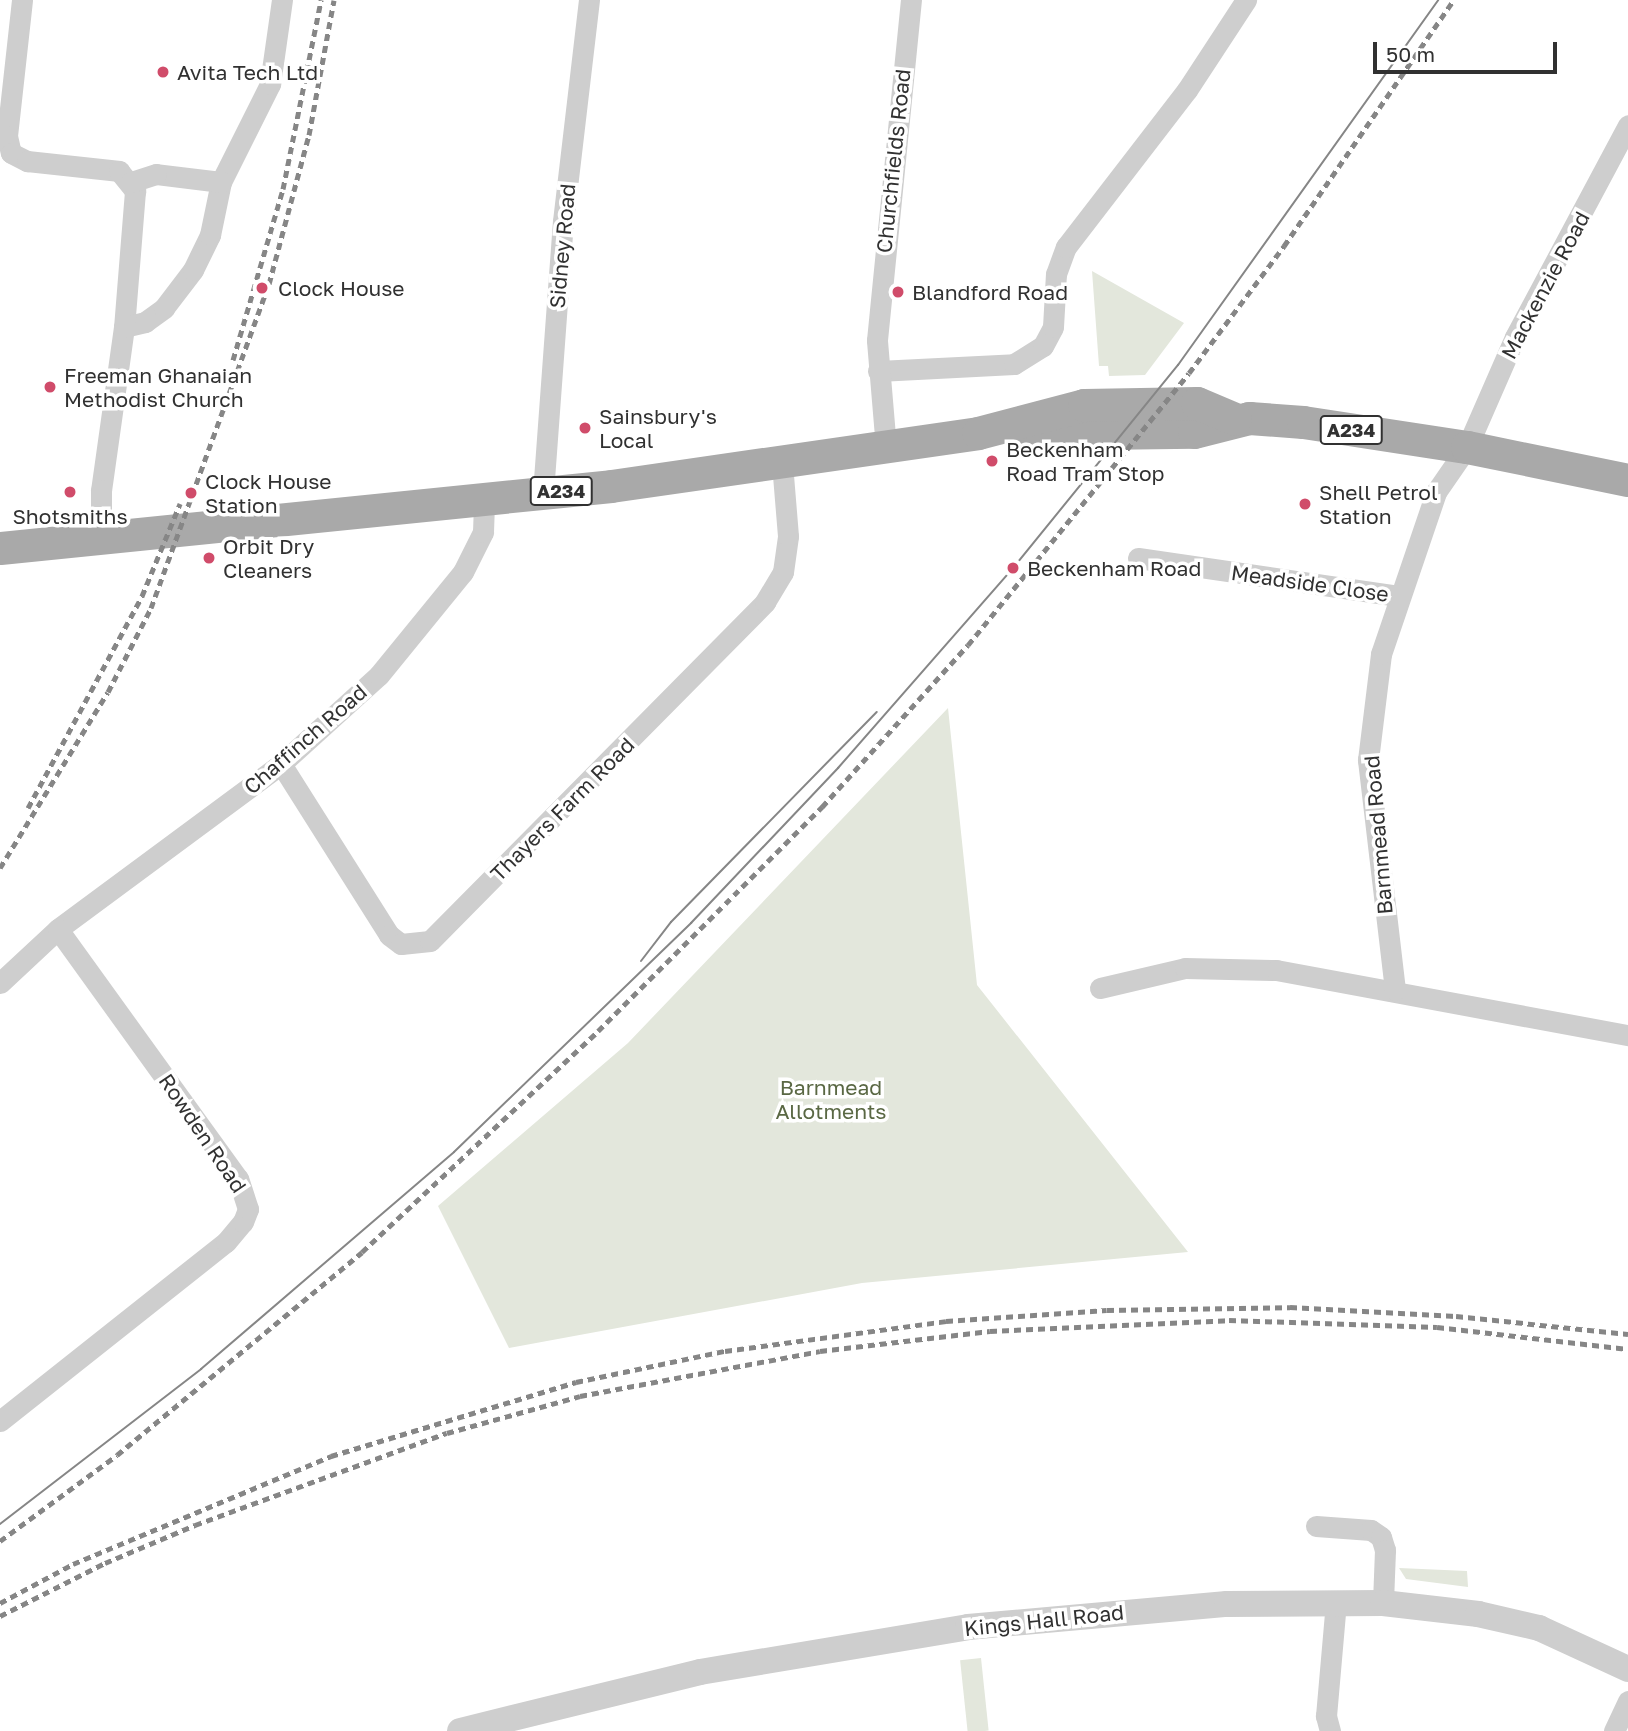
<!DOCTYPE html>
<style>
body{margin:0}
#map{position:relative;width:1628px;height:1731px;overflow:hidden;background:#fff;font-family:"Golos Text",sans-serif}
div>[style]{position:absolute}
.green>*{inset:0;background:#e3e7dc;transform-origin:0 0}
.minor>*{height:21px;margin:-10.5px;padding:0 10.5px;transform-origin:10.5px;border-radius:10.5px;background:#cecece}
.tertiary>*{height:26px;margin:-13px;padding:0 13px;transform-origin:13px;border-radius:13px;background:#cecece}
.primary>*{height:33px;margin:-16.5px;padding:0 16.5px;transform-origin:16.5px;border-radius:16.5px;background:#a9a9a9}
.tram>*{height:2px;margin:-1px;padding:0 1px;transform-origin:1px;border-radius:1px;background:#868686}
.rail>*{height:5px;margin-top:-2.5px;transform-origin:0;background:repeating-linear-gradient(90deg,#868686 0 7px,transparent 0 12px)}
.dots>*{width:19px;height:19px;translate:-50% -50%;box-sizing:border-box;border:4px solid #fff;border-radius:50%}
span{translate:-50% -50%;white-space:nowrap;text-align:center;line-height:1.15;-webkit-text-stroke:7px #fff;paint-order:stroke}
.shield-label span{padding:2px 5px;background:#fff;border:2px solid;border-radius:5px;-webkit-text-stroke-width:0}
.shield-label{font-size:19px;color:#313131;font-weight:700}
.poi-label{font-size:21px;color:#313131}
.left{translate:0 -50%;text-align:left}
.street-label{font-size:21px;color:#313131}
.park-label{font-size:21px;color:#5a6844}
.scale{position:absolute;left:1373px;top:42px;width:184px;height:32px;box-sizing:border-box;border:4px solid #313131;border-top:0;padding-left:9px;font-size:21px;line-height:24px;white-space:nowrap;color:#313131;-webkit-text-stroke:5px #fff;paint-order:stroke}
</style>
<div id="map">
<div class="green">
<i style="clip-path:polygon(1092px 271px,1184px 323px,1145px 375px,1109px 376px,1108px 366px,1099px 366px)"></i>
<i style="clip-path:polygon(948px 708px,977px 985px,1188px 1252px,862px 1283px,509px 1348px,438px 1206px,628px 1043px)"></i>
<i style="clip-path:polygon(1399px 1568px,1467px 1571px,1468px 1587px,1406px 1579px)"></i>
<i style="left:981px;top:1658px;width:73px;height:21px;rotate:84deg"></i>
</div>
<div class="minor">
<i style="left:22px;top:0;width:137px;rotate:96.3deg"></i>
<i style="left:7px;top:136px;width:17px;rotate:77deg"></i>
<i style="left:11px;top:153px;width:18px;rotate:27deg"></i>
<i style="left:27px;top:161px;width:93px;rotate:6.2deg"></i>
<i style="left:119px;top:171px;width:26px;rotate:51deg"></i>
<i style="left:135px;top:191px;width:136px;rotate:94.6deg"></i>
<i style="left:124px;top:327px;width:165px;rotate:98deg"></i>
<i style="left:101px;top:490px;width:46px;rotate:90deg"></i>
<i style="left:221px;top:182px;width:110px;rotate:-63.4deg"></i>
<i style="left:270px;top:84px;width:85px;rotate:-81.9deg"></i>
<i style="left:124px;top:327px;width:22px;rotate:-13deg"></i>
<i style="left:145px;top:322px;width:24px;rotate:-36deg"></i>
<i style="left:164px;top:308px;width:48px;rotate:-52.7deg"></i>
<i style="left:193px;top:270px;width:39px;rotate:-64deg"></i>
<i style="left:210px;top:235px;width:54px;rotate:-78.3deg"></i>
<i style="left:221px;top:182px;width:65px;rotate:-173deg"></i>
<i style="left:156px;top:174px;width:26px;rotate:162deg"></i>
<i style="left:878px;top:371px;width:136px;rotate:-2.9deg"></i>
<i style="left:1014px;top:364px;width:34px;rotate:-32deg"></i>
<i style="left:1043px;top:346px;width:21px;rotate:-62deg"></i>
<i style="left:1053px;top:327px;width:53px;rotate:-86.8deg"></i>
<i style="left:1056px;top:274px;width:29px;rotate:-70deg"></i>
<i style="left:1066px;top:247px;width:198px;rotate:-52.4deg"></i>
<i style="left:1187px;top:90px;width:108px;rotate:-56.8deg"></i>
<i style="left:886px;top:448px;width:108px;rotate:-94.8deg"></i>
<i style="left:877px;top:340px;width:342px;rotate:-84.3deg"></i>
<i style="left:543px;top:493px;width:273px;rotate:-85.8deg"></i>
<i style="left:563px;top:221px;width:223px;rotate:-83.3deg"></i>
<i style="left:1138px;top:558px;width:265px;rotate:8.3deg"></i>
<i style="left:281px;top:764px;width:202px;rotate:57.7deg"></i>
<i style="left:389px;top:935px;width:15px;rotate:37deg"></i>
<i style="left:401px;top:944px;width:29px;rotate:-6deg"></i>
<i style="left:430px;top:941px;width:477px;rotate:-45.3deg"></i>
<i style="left:765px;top:602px;width:35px;rotate:-59deg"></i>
<i style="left:783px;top:572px;width:36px;rotate:-82deg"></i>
<i style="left:788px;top:536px;width:73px;rotate:-94.7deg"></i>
<i style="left:0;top:983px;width:79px;rotate:-43deg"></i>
<i style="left:58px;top:929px;width:277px;rotate:-36.5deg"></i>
<i style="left:281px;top:764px;width:132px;rotate:-42.2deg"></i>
<i style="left:379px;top:675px;width:133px;rotate:-50.8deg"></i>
<i style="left:463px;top:572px;width:45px;rotate:-63.4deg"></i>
<i style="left:483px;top:532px;width:31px;rotate:-88deg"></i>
<i style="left:1100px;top:988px;width:87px;rotate:-13.2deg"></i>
<i style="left:1185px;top:968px;width:91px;rotate:1.3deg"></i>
<i style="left:1276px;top:970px;width:358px;rotate:10.5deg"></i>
<i style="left:1395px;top:990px;width:232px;rotate:-96.7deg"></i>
<i style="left:1368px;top:760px;width:107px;rotate:-83deg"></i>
<i style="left:1381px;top:654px;width:171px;rotate:-71.2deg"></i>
<i style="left:1436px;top:492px;width:55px;rotate:-55.4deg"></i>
<i style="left:1467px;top:447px;width:120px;rotate:-66.4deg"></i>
<i style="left:1515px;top:337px;width:240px;rotate:-61.9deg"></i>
<i style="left:0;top:1421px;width:288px;rotate:-38.4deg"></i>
<i style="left:226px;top:1242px;width:26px;rotate:-50deg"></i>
<i style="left:243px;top:1222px;width:14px;rotate:-69deg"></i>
<i style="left:248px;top:1209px;width:32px;rotate:-108deg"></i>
<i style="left:238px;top:1179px;width:308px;rotate:-125.8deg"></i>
<i style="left:1316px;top:1526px;width:55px;rotate:4.2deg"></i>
<i style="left:1371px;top:1530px;width:12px;rotate:35deg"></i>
<i style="left:1381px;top:1537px;width:14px;rotate:73deg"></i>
<i style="left:1385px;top:1550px;width:53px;rotate:92.2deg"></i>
<i style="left:1330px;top:1731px;width:16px;rotate:-105deg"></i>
<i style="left:1326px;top:1716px;width:114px;rotate:-85deg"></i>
<i style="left:1614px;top:1731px;width:33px;rotate:-65deg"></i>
</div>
<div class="tertiary">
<i style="left:460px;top:1731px;width:247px;rotate:-13.8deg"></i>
<i style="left:700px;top:1672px;width:272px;rotate:-9.5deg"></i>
<i style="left:968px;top:1627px;width:260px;rotate:-5.1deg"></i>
<i style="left:1227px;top:1604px;width:156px;rotate:-0.4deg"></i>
<i style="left:1383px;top:1603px;width:96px;rotate:6.6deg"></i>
<i style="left:1478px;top:1614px;width:63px;rotate:12.9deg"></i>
<i style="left:1539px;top:1628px;width:98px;rotate:24.7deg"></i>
</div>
<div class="primary">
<i style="left:1018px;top:434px;width:176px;rotate:-0.7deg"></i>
<i style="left:1194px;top:432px;width:57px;rotate:-14.3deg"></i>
<i style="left:1249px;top:418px;width:54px;rotate:4.2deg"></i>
<i style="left:1303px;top:422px;width:166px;rotate:8.7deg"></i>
<i style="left:1467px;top:447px;width:164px;rotate:11.6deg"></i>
<i style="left:0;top:548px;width:614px;rotate:-5.79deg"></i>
<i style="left:611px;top:486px;width:371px;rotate:-8.2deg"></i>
<i style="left:978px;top:433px;width:110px;rotate:-14.8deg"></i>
<i style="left:1084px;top:405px;width:113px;rotate:-1deg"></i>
<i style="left:1197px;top:403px;width:41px;rotate:22.8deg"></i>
</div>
<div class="tram">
<i style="left:641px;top:961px;width:49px;rotate:-52.4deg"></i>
<i style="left:671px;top:922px;width:294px;rotate:-45.6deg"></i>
<i style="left:0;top:1524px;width:254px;rotate:-37.6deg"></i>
<i style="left:201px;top:1369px;width:333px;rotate:-40.6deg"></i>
<i style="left:454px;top:1152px;width:330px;rotate:-44deg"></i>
<i style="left:691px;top:923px;width:214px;rotate:-46.5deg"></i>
<i style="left:838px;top:768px;width:266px;rotate:-48.8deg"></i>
<i style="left:1013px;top:568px;width:262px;rotate:-50.9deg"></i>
<i style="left:1178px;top:365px;width:448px;rotate:-54.5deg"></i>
</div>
<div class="rail">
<i style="left:233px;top:360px;width:178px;rotate:-73.7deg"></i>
<i style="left:283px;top:189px;width:193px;rotate:-78.6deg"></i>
<i style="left:28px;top:808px;width:241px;rotate:-61.7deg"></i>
<i style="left:142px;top:596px;width:100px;rotate:-67.6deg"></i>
<i style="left:0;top:868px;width:206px;rotate:-58.5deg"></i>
<i style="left:108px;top:692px;width:94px;rotate:-62.9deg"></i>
<i style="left:151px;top:608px;width:345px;rotate:-70deg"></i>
<i style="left:269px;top:284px;width:154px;rotate:-75deg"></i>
<i style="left:309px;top:135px;width:137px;rotate:-79.5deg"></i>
<i style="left:0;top:1541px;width:145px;rotate:-36.3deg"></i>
<i style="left:117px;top:1455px;width:318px;rotate:-39.6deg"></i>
<i style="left:362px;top:1252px;width:323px;rotate:-43.1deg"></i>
<i style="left:598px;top:1031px;width:317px;rotate:-45deg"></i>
<i style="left:822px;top:807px;width:218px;rotate:-48deg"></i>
<i style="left:968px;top:645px;width:350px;rotate:-50.9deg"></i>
<i style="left:1189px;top:373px;width:159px;rotate:-53.2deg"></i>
<i style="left:1284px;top:246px;width:299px;rotate:-55.4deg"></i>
<i style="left:0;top:1603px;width:83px;rotate:-28.1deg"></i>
<i style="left:73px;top:1564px;width:280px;rotate:-22.7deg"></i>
<i style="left:331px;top:1456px;width:256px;rotate:-16.8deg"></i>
<i style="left:576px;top:1382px;width:152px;rotate:-11.8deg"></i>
<i style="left:725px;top:1351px;width:223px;rotate:-7.7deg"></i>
<i style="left:946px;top:1321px;width:161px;rotate:-3.9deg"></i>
<i style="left:1107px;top:1310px;width:183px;rotate:-0.9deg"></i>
<i style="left:1290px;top:1307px;width:166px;rotate:3.1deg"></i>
<i style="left:1456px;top:1316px;width:173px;rotate:6deg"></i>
<i style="left:0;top:1616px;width:118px;rotate:-26.8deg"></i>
<i style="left:105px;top:1563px;width:98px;rotate:-22.9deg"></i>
<i style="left:195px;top:1525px;width:268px;rotate:-20.1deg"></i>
<i style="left:447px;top:1433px;width:138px;rotate:-15.5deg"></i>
<i style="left:580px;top:1396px;width:244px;rotate:-10.6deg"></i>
<i style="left:820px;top:1351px;width:171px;rotate:-6.7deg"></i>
<i style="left:990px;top:1331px;width:239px;rotate:-2.6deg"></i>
<i style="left:1229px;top:1320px;width:208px;rotate:1.9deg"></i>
<i style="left:1437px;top:1327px;width:192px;rotate:6.6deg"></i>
</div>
<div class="dots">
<i style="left:163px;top:72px;background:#d04c6a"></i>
<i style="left:262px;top:288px;background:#d04c6a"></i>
<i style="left:898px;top:292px;background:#d04c6a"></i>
<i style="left:50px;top:387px;background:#d04c6a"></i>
<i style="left:585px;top:428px;background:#d04c6a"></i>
<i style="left:992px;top:461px;background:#d04c6a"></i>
<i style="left:70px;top:492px;background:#d04c6a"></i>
<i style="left:191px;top:493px;background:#d04c6a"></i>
<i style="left:1305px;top:504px;background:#d04c6a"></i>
<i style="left:209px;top:558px;background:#d04c6a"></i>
<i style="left:1013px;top:568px;background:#d04c6a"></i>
</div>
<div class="shield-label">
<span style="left:1351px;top:430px">A234</span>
<span style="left:561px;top:491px">A234</span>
</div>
<div class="poi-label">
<span class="left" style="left:177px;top:72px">Avita Tech Ltd</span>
<span class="left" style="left:278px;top:288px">Clock House</span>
<span class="left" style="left:912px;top:292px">Blandford Road</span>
<span class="left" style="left:64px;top:387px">Freeman Ghanaian<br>Methodist Church</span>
<span class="left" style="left:599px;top:428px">Sainsbury's<br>Local</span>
<span class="left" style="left:1006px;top:461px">Beckenham<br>Road Tram Stop</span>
<span class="left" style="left:205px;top:493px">Clock House<br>Station</span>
<span class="left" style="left:1319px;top:504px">Shell Petrol<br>Station</span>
<span style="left:70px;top:516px">Shotsmiths</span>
<span class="left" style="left:223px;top:558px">Orbit Dry<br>Cleaners</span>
<span class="left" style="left:1027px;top:568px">Beckenham Road</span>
</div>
<div class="street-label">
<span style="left:893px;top:161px;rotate:-84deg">Churchfields Road</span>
<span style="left:562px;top:246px;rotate:-85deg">Sidney Road</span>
<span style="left:1545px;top:285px;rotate:-62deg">Mackenzie Road</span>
<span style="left:1310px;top:583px;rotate:8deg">Meadside Close</span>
<span style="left:305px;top:739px;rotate:-41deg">Chaffinch Road</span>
<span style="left:562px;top:809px;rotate:-45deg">Thayers Farm Road</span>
<span style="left:1378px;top:835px;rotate:-95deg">Barnmead Road</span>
<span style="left:203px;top:1133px;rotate:56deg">Rowden Road</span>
<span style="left:1044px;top:1620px;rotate:-6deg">Kings Hall Road</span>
</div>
<div class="park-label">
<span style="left:831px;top:1099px">Barnmead<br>Allotments</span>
</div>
<div class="scale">50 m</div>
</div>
